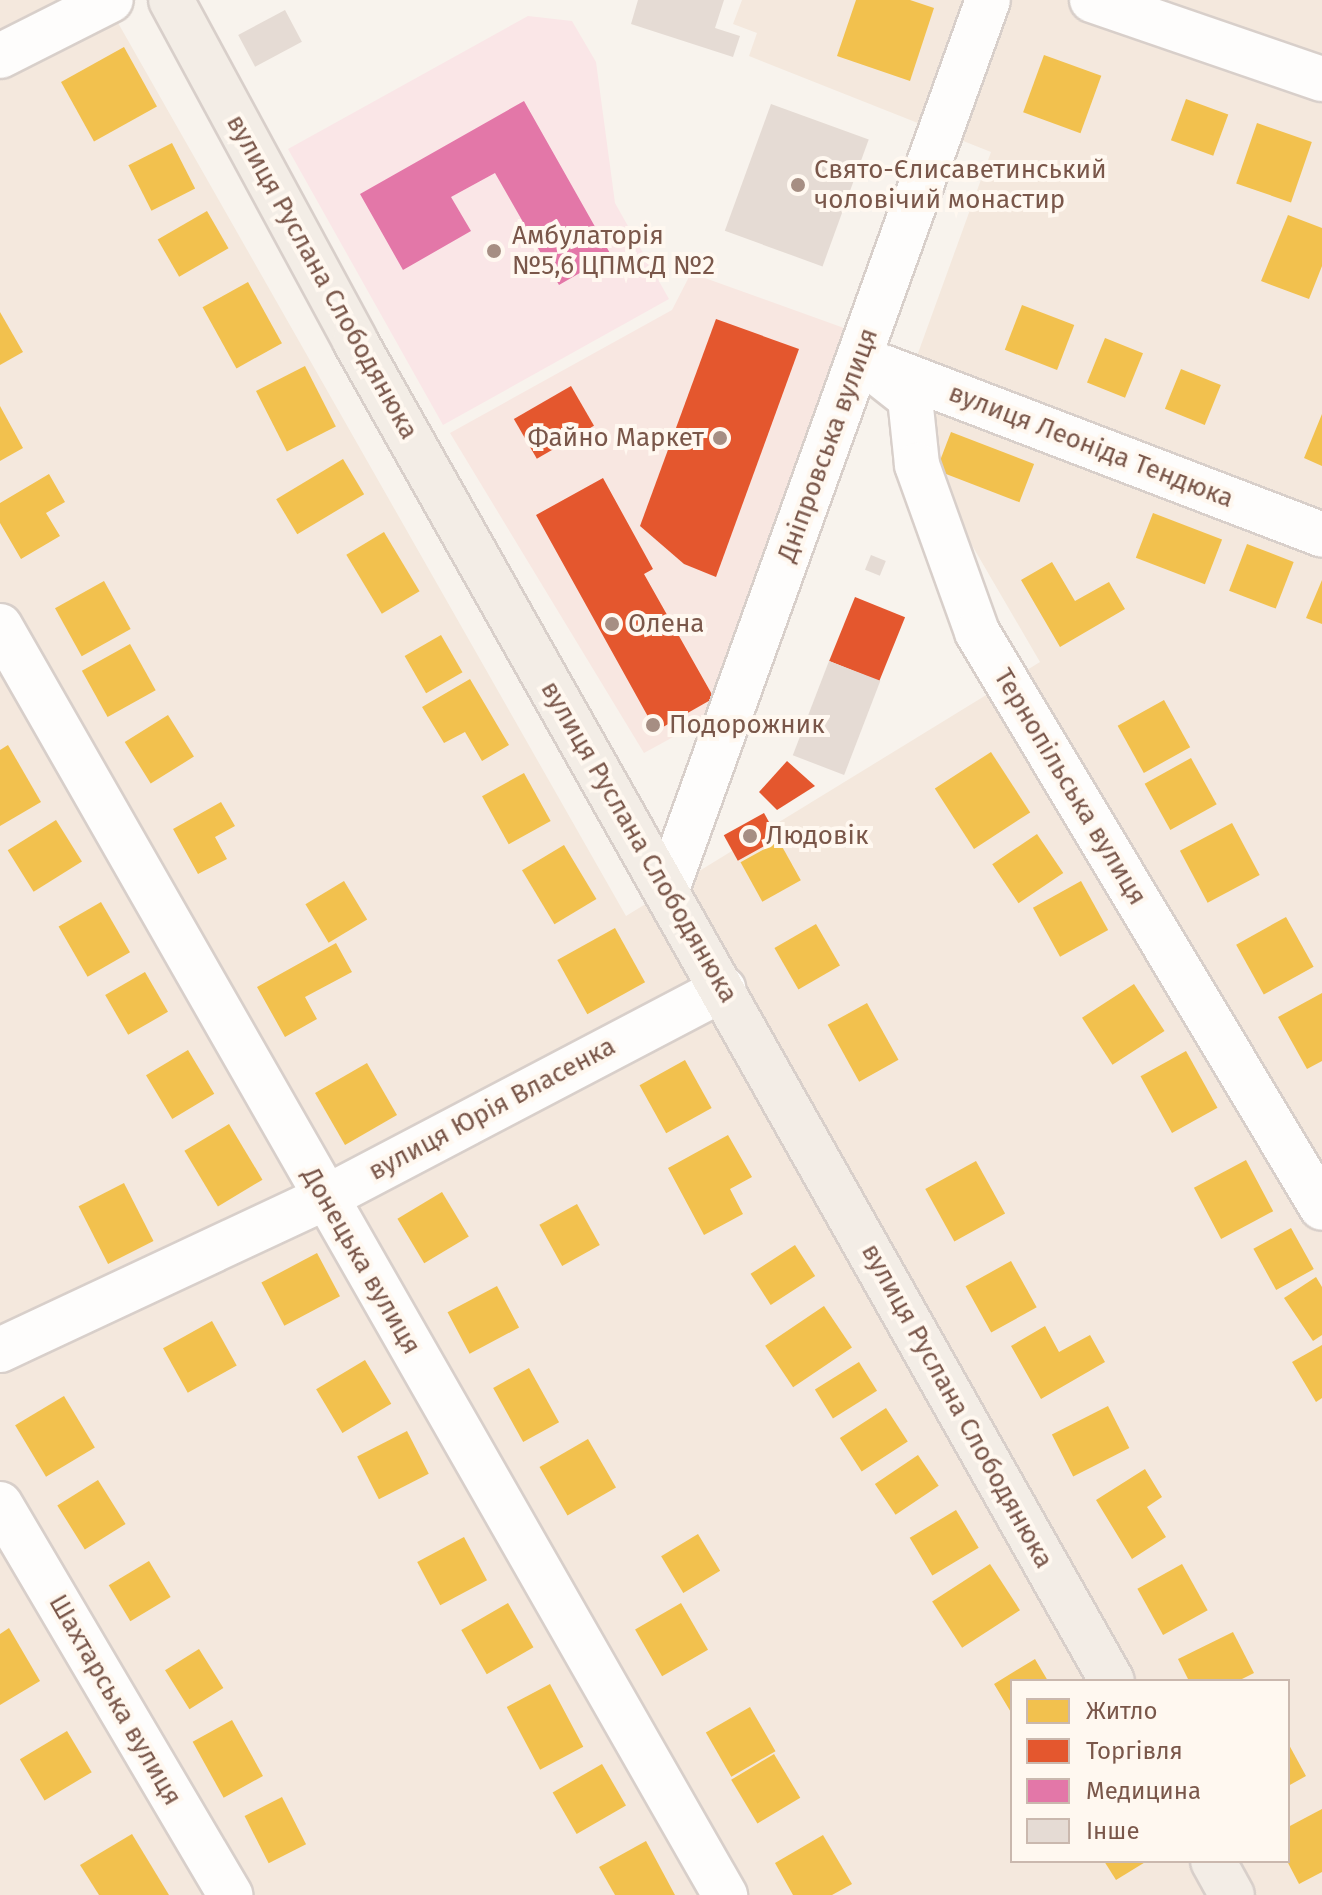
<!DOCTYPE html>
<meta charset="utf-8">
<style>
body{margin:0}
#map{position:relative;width:1322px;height:1895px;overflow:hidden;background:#f8f3ed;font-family:"Fira Sans",sans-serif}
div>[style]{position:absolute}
.residential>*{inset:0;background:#f4e8dd}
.commercial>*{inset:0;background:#f8e7e1}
.medical>*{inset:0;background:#fae6e7}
.homes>*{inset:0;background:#f2c14e;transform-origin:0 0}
.shops>*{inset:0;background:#e4572e;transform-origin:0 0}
.health>*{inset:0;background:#e377a8}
.building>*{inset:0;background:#e5dbd4;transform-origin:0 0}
.roads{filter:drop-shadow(2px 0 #d8cfca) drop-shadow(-2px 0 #d8cfca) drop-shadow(0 2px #d8cfca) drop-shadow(0 -2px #d8cfca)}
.minor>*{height:44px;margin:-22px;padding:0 22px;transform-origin:22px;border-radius:22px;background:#fefdfc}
.major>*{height:44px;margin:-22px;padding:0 22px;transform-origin:22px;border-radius:22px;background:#f3ede6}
.dots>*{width:22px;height:22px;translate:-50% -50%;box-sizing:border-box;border:4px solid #fff8f0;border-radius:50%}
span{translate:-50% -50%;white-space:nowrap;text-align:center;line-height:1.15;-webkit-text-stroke:8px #fff8f0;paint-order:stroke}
.poi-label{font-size:26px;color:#7a574a}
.left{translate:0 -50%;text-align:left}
.right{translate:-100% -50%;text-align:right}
.street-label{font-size:26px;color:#7a574a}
.legend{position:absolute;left:1010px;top:1679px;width:280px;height:184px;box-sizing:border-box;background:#fff8f0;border:2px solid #cab8ae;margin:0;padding:10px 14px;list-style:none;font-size:24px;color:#7a574a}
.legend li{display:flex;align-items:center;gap:16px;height:40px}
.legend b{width:40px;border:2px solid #cab8ae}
</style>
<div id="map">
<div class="residential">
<i style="clip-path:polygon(evenodd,0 0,105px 0,626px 916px,1040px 662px,931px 475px,917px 356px,991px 152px,749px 56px,757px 33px,733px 24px,742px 0,1322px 0,1322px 1895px,0 1895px,0 0,1012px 1681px,1288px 1681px,1288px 1861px,1012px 1861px,1012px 1681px)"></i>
</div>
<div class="commercial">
<i style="clip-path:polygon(691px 273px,844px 328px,708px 718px,644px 753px,450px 433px,672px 310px)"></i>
</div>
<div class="medical">
<i style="clip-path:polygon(528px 16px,572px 21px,596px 62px,615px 203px,669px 299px,443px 425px,288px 149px)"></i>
</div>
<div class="homes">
<i style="clip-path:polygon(856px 0,910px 0,934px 8px,910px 81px,837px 56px)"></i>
<i style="left:124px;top:47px;width:68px;height:72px;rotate:61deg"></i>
<i style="left:1044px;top:55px;width:61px;height:61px;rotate:20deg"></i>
<i style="left:1186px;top:99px;width:45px;height:44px;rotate:20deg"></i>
<i style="left:1257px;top:123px;width:58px;height:64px;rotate:19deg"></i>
<i style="left:172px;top:143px;width:51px;height:49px;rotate:63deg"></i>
<i style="left:207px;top:211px;width:43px;height:57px;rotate:60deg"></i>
<i style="clip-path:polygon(1288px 215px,1322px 228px,1322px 266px,1309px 299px,1261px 281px)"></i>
<i style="left:248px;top:282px;width:70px;height:52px;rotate:61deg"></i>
<i style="left:1022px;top:305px;width:56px;height:48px;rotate:21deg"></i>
<i style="clip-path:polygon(0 312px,23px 352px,0 365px)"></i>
<i style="left:1105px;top:338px;width:41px;height:48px;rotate:22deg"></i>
<i style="left:305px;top:366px;width:68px;height:55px;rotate:63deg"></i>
<i style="left:1181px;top:369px;width:43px;height:43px;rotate:22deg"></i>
<i style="clip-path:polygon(0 406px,23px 448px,0 461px)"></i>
<i style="clip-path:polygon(1322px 414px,1322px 466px,1304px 458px)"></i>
<i style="left:951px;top:432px;width:89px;height:41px;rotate:21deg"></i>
<i style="left:343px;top:459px;width:41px;height:78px;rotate:59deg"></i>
<i style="clip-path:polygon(49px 474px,65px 502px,46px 513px,60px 536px,21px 559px,0 523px,0 503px)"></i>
<i style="left:1153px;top:513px;width:74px;height:48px;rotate:21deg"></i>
<i style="left:384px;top:532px;width:69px;height:44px;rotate:59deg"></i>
<i style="left:1247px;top:544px;width:50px;height:50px;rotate:21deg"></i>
<i style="clip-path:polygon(1052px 562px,1075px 601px,1109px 582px,1125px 609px,1060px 647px,1021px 580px)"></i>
<i style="clip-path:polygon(1322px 580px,1322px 624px,1306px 618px)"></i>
<i style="left:104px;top:581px;width:55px;height:56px;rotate:61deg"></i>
<i style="left:441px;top:635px;width:43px;height:42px;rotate:60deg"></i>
<i style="left:130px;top:644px;width:53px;height:55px;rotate:61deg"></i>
<i style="clip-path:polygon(470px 679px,509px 745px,482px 761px,465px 732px,444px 743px,422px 707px)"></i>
<i style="left:1164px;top:700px;width:54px;height:53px;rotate:61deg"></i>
<i style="left:168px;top:715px;width:49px;height:51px;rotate:58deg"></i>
<i style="clip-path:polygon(8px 745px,41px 802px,0 826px,0 750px)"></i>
<i style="left:991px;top:752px;width:72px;height:67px;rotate:57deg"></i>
<i style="left:1191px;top:758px;width:53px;height:53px;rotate:61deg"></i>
<i style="left:524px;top:773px;width:55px;height:48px;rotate:61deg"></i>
<i style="clip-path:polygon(221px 802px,235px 826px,215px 837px,227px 859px,198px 874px,173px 829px)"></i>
<i style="left:56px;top:820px;width:49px;height:57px;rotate:58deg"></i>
<i style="left:1232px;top:823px;width:59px;height:59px;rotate:62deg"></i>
<i style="left:1037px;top:834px;width:47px;height:54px;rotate:56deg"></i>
<i style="left:779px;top:841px;width:45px;height:44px;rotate:61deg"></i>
<i style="left:564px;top:845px;width:63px;height:49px;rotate:59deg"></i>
<i style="left:344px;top:881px;width:45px;height:45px;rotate:59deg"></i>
<i style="left:1081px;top:881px;width:56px;height:55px;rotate:61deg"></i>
<i style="left:101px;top:902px;width:58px;height:49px;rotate:60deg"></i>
<i style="left:1286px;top:917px;width:57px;height:57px;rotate:61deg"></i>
<i style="left:816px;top:924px;width:48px;height:48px;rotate:60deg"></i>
<i style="left:615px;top:928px;width:62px;height:66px;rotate:61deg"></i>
<i style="clip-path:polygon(336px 943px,352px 972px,305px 997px,317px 1019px,285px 1037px,257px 987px)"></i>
<i style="left:145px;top:972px;width:46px;height:46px;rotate:60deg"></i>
<i style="left:1134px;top:984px;width:56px;height:62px;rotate:57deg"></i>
<i style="clip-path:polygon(1322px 993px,1322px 1061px,1307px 1069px,1278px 1017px)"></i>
<i style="left:867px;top:1003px;width:65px;height:45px;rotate:61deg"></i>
<i style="left:188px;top:1050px;width:51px;height:49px;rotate:59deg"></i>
<i style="left:1186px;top:1051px;width:65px;height:52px;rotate:61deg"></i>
<i style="left:685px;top:1060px;width:55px;height:52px;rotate:61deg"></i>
<i style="left:367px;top:1063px;width:60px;height:60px;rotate:60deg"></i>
<i style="left:229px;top:1124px;width:65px;height:52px;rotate:59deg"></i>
<i style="clip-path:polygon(728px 1135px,752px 1177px,730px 1189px,743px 1214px,704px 1235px,668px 1168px)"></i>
<i style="left:1246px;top:1160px;width:58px;height:59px;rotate:62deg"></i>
<i style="left:976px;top:1161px;width:60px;height:58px;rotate:61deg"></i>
<i style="left:124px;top:1183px;width:65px;height:51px;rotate:63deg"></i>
<i style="left:442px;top:1192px;width:52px;height:52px;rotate:59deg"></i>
<i style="left:577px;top:1204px;width:47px;height:43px;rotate:61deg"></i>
<i style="left:1291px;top:1228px;width:47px;height:43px;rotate:61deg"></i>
<i style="left:795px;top:1245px;width:37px;height:53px;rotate:57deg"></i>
<i style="left:317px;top:1253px;width:49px;height:63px;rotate:62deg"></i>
<i style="left:1011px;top:1261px;width:53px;height:52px;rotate:61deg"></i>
<i style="clip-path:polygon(1316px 1277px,1322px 1287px,1322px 1335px,1313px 1341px,1284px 1298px)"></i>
<i style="left:497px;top:1286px;width:47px;height:56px;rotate:62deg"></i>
<i style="left:824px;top:1306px;width:50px;height:71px;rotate:56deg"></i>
<i style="left:212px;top:1321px;width:51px;height:56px;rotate:61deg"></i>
<i style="clip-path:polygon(1045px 1326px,1059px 1352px,1090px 1335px,1105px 1362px,1041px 1399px,1011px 1346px)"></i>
<i style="clip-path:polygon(1322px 1345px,1322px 1398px,1316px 1402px,1292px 1362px)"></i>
<i style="left:365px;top:1360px;width:51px;height:57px;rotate:59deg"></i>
<i style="left:859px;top:1362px;width:34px;height:52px;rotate:58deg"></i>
<i style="left:529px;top:1368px;width:62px;height:41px;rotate:61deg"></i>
<i style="left:64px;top:1396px;width:60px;height:57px;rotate:59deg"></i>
<i style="left:1108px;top:1406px;width:47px;height:63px;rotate:63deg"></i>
<i style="left:886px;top:1408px;width:40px;height:55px;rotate:57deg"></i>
<i style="left:407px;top:1431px;width:48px;height:56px;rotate:63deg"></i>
<i style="left:588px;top:1439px;width:56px;height:56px;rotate:60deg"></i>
<i style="left:918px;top:1455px;width:37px;height:52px;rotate:56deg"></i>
<i style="clip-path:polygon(1145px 1469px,1162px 1497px,1147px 1507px,1166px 1537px,1132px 1559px,1096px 1500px)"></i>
<i style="left:98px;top:1480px;width:52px;height:48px;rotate:58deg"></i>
<i style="left:956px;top:1510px;width:44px;height:54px;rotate:59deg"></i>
<i style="left:698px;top:1534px;width:43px;height:43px;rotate:59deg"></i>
<i style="left:464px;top:1537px;width:49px;height:53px;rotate:62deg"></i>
<i style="left:149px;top:1561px;width:42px;height:47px;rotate:59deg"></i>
<i style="left:990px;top:1564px;width:55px;height:69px;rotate:57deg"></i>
<i style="left:1182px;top:1564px;width:53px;height:51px;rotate:61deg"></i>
<i style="left:508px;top:1603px;width:51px;height:54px;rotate:60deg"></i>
<i style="left:681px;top:1603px;width:54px;height:53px;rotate:60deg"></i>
<i style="clip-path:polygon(9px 1628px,40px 1681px,0 1705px,0 1634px)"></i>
<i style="clip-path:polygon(1233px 1632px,1254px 1673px,1238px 1681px,1189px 1681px,1178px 1659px)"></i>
<i style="left:199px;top:1649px;width:46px;height:40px;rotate:58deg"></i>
<i style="clip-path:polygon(1035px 1659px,1048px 1681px,1012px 1681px,1012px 1714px,994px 1684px)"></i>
<i style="left:550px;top:1684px;width:71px;height:49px;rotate:62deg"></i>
<i style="left:750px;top:1707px;width:51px;height:51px;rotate:60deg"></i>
<i style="left:232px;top:1720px;width:64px;height:45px;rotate:61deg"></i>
<i style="left:67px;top:1731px;width:48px;height:55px;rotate:59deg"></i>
<i style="clip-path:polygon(1288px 1743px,1306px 1776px,1288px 1786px)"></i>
<i style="left:774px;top:1754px;width:51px;height:50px;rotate:59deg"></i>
<i style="left:602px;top:1764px;width:48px;height:57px;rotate:60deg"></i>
<i style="left:282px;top:1797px;width:53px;height:42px;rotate:63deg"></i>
<i style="clip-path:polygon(1322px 1809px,1322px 1872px,1299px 1884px,1287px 1861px,1288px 1827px)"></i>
<i style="clip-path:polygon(132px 1834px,169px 1895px,99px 1895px,80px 1865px)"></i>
<i style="clip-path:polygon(823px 1835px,852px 1884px,832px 1895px,793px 1895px,775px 1863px)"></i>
<i style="clip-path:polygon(646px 1841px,675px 1895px,615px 1895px,599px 1867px)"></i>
<i style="clip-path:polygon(1104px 1861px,1147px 1861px,1116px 1880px)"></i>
</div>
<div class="shops">
<i style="clip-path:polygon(716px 319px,799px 349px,716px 577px,684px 564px,640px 526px)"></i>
<i style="left:571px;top:386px;width:46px;height:66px;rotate:60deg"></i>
<i style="clip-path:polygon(603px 478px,653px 569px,644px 574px,714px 698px,656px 731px,536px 515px)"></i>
<i style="left:855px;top:597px;width:54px;height:69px;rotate:22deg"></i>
<i style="clip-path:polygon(787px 761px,815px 786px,777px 810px,759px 792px)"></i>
<i style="left:764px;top:813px;width:29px;height:46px;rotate:61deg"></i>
</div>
<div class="health">
<i style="clip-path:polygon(524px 101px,611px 255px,559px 285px,495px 173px,451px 197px,471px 231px,403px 270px,360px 194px)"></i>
</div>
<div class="building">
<i style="clip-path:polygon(638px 0,724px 0,715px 28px,740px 36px,733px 57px,631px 24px)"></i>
<i style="left:285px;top:10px;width:36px;height:53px;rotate:62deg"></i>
<i style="left:771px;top:104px;width:104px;height:135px;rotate:20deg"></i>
<i style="left:871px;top:555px;width:16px;height:16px;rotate:22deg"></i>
<i style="left:829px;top:661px;width:55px;height:101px;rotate:21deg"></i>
</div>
<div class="roads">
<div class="minor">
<i style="left:1092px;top:0;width:243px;rotate:19deg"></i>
<i style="left:0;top:56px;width:124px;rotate:-26.8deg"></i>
<i style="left:859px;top:358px;width:65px;rotate:38.1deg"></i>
<i style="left:910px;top:398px;width:67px;rotate:84deg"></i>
<i style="left:917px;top:465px;width:177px;rotate:70.2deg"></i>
<i style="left:977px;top:632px;width:671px;rotate:59.08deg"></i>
<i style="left:883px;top:367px;width:470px;rotate:20.9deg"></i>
<i style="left:0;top:626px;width:1462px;rotate:60.26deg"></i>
<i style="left:667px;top:889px;width:945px;rotate:-70.15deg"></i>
<i style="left:0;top:1350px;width:359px;rotate:-25.1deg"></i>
<i style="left:325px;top:1198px;width:450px;rotate:-27.7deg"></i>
<i style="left:0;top:1504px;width:454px;rotate:59.5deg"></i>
</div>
<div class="major">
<i style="left:171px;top:0;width:387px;rotate:61.6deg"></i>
<i style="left:355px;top:341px;width:1539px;rotate:60.54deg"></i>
<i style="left:1213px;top:1861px;width:39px;rotate:61deg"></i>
</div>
</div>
<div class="dots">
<i style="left:798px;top:185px;background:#a68e83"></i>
<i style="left:494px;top:251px;background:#a68e83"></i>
<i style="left:720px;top:438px;background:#a68e83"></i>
<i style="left:612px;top:624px;background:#a68e83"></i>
<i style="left:653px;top:725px;background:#a68e83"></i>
<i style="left:750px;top:836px;background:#a68e83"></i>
</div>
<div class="poi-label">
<span class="left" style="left:814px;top:185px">Свято-Єлисаветинський<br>чоловічий монастир</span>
<span class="left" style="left:512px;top:251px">Амбулаторія<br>№5,6 ЦПМСД №2</span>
<span class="right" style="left:704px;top:438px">Файно Маркет</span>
<span class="left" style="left:628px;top:624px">Олена</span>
<span class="left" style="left:669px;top:725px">Подорожник</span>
<span class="left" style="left:766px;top:836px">Людовік</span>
</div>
<div class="street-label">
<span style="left:322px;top:277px;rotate:61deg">вулиця Руслана Слободянюка</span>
<span style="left:828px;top:445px;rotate:-70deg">Дніпровська вулиця</span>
<span style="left:1091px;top:446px;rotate:21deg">вулиця Леоніда Тендюка</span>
<span style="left:1070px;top:787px;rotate:59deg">Тернопільська вулиця</span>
<span style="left:639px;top:842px;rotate:60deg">вулиця Руслана Слободянюка</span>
<span style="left:492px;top:1109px;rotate:-28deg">вулиця Юрія Власенка</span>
<span style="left:361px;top:1261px;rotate:60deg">Донецька вулиця</span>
<span style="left:957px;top:1406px;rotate:61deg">вулиця Руслана Слободянюка</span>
<span style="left:115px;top:1700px;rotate:60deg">Шахтарська вулиця</span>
</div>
<ul class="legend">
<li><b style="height:22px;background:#f2c14e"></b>Житло</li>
<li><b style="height:22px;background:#e4572e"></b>Торгівля</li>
<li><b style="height:22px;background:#e377a8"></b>Медицина</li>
<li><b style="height:22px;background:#e5dbd4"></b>Інше</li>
</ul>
</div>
